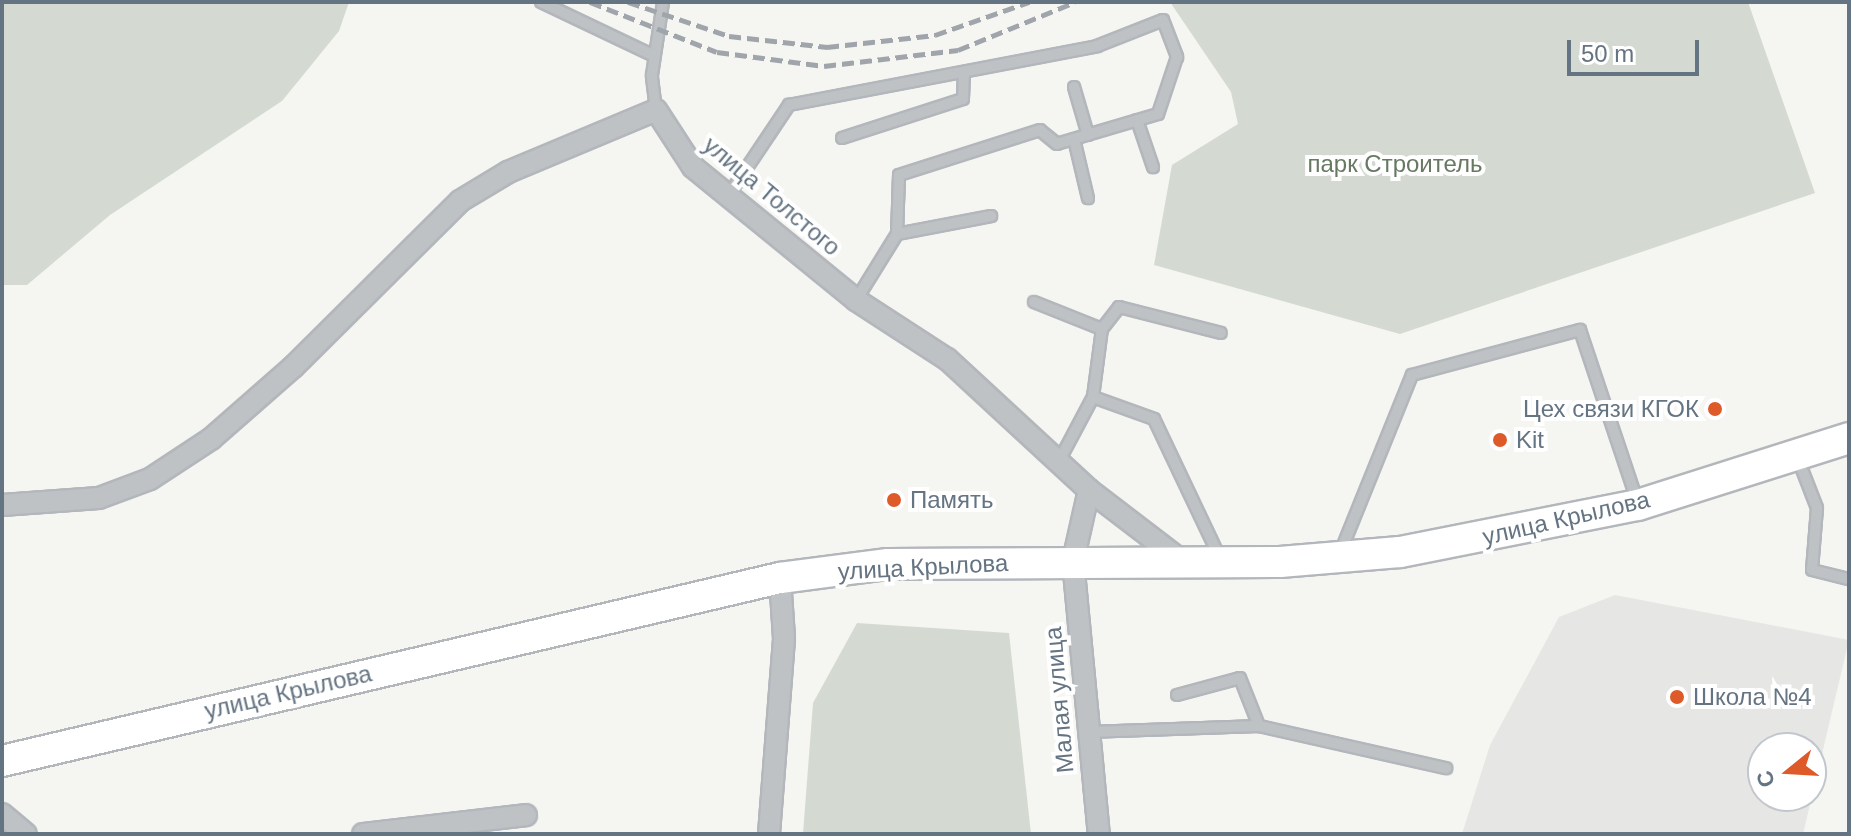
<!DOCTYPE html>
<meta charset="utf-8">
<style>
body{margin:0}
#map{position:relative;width:1851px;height:836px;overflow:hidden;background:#f5f5f1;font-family:Helvetica,sans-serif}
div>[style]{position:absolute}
.built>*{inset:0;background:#e6e7e5}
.green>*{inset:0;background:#d4dad1}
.roads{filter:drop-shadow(2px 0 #b3b7bc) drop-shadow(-2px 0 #b3b7bc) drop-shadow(0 2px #b3b7bc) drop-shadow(0 -2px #b3b7bc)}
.service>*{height:10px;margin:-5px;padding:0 5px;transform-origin:5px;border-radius:5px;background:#bec2c5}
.minor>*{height:20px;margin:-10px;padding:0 10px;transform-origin:10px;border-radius:10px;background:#bec2c5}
.secondary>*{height:30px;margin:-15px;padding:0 15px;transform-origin:15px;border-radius:15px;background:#fff}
.rail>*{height:5px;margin-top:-2.5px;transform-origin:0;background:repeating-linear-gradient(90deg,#9fa5ab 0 12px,transparent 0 18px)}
.dots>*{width:22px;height:22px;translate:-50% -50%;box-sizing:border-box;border:4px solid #fff;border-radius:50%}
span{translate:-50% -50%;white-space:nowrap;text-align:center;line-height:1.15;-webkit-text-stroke:8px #fff;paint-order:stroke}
.park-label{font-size:24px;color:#677963}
.street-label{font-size:24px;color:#657482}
.poi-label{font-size:24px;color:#657482}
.right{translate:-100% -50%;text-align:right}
.left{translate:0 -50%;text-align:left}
.frame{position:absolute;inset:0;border:4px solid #657482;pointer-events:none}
.north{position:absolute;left:1747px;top:732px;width:80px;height:80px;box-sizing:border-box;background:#fff;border:2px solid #c1c7cd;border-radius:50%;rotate:252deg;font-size:22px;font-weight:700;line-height:32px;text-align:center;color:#657482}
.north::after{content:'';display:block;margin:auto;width:28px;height:36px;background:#de5b29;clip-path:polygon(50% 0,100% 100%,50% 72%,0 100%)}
.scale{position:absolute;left:1567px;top:40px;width:132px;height:36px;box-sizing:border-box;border:4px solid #657482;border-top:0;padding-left:10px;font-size:24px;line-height:28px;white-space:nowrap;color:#657482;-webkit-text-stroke:6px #fff;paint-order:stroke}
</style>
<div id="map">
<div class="built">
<i style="clip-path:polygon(evenodd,1615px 595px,1849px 640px,1803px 834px,1462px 834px,1490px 745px,1559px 617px,1615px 595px,1763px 748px,1811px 748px,1811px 796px,1763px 796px,1763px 748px)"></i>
</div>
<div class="green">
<i style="clip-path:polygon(2px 2px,349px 2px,339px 31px,282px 101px,110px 215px,27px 285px,2px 285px)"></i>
<i style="clip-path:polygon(1170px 2px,1748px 2px,1815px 193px,1400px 334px,1154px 265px,1172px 165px,1238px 124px,1231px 92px)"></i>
<i style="clip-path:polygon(857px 623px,1009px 633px,1031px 834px,803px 834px,813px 703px)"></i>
</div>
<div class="roads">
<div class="service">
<i style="left:541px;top:2px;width:125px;rotate:25.5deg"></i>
<i style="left:1074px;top:87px;width:50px;rotate:73.7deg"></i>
<i style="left:656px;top:110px;width:35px;rotate:-97deg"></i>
<i style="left:652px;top:75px;width:74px;rotate:-81.4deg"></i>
<i style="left:1137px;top:120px;width:50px;rotate:71.2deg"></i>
<i style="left:842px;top:138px;width:127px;rotate:-17.9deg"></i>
<i style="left:963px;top:99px;width:27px;rotate:-88deg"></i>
<i style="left:1074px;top:139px;width:61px;rotate:76.7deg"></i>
<i style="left:728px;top:196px;width:110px;rotate:-56.2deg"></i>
<i style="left:789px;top:105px;width:314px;rotate:-10.8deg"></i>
<i style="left:1097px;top:46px;width:71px;rotate:-21.5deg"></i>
<i style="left:1163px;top:20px;width:40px;rotate:69deg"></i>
<i style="left:1177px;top:57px;width:60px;rotate:108.4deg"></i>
<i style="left:1158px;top:114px;width:105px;rotate:163.5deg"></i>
<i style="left:1057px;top:144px;width:22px;rotate:-141deg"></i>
<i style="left:1040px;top:130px;width:148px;rotate:162.3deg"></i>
<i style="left:899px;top:175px;width:59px;rotate:91.9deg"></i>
<i style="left:897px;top:234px;width:78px;rotate:121.8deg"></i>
<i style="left:897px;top:234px;width:96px;rotate:-10.8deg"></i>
<i style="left:1034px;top:302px;width:73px;rotate:21.7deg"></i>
<i style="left:1093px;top:397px;width:65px;rotate:19.8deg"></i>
<i style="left:1154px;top:419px;width:154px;rotate:64.6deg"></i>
<i style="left:1798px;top:459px;width:53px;rotate:68.8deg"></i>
<i style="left:1817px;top:508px;width:62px;rotate:94.6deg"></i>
<i style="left:1812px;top:570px;width:38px;rotate:14deg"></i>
<i style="left:1059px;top:461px;width:72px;rotate:-62deg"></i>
<i style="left:1093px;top:397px;width:69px;rotate:-82.5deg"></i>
<i style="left:1102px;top:329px;width:28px;rotate:-52deg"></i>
<i style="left:1119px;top:307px;width:105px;rotate:14.3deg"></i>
<i style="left:1340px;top:553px;width:192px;rotate:-68deg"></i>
<i style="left:1412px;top:375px;width:174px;rotate:-15deg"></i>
<i style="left:1580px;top:330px;width:182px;rotate:71.5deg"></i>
<i style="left:1177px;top:695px;width:65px;rotate:-15.1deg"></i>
<i style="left:1240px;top:678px;width:52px;rotate:68.4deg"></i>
<i style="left:1088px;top:732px;width:171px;rotate:-2deg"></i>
<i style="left:1259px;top:726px;width:192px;rotate:12.7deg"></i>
</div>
<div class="minor">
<i style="left:1089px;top:490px;width:73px;rotate:102.7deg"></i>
<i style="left:1073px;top:561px;width:274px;rotate:84.6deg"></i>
<i style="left:2px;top:505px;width:97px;rotate:-4.1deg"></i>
<i style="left:99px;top:498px;width:54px;rotate:-20.4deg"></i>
<i style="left:150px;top:479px;width:73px;rotate:-33.3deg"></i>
<i style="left:211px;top:439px;width:109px;rotate:-41.3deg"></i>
<i style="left:293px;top:367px;width:235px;rotate:-44.8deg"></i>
<i style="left:460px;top:201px;width:56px;rotate:-31.1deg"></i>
<i style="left:508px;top:172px;width:160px;rotate:-22.7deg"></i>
<i style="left:656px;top:110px;width:68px;rotate:57deg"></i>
<i style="left:693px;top:167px;width:210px;rotate:39.2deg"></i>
<i style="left:856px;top:300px;width:108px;rotate:33deg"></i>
<i style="left:947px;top:359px;width:193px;rotate:42.7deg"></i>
<i style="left:1089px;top:490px;width:117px;rotate:37.4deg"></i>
<i style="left:2px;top:814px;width:31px;rotate:40deg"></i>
<i style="left:363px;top:834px;width:164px;rotate:-6.6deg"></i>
<i style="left:769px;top:834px;width:197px;rotate:-85.6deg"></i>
<i style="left:784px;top:638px;width:60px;rotate:-93.8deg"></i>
</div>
<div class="secondary">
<i style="left:2px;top:761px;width:799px;rotate:-13.24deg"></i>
<i style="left:780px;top:578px;width:109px;rotate:-7.4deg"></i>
<i style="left:888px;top:564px;width:392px;rotate:-0.3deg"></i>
<i style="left:1280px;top:562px;width:120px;rotate:-4.8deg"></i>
<i style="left:1400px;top:552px;width:243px;rotate:-11.2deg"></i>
<i style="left:1638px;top:505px;width:221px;rotate:-17.6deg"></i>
</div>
</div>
<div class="rail">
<i style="left:590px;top:2px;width:136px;rotate:21.5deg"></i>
<i style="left:717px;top:52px;width:108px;rotate:7.5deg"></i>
<i style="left:824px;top:66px;width:135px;rotate:-6.8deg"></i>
<i style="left:958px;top:50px;width:126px;rotate:-22.3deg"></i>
<i style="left:628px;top:2px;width:107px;rotate:18.6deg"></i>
<i style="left:729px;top:36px;width:99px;rotate:6.4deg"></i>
<i style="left:827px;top:47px;width:109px;rotate:-6.3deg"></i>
<i style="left:935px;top:35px;width:100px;rotate:-19.3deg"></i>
</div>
<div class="dots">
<i style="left:1715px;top:409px;background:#de5b29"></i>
<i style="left:1500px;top:440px;background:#de5b29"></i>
<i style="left:894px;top:500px;background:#de5b29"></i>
<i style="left:1677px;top:697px;background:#de5b29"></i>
</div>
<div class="park-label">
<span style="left:1395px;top:164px">парк Строитель</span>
</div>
<div class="street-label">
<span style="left:772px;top:196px;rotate:40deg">улица Толстого</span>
<span style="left:1566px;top:518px;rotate:-13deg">улица Крылова</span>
<span style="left:923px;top:567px;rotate:-3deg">улица Крылова</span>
<span style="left:288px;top:692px;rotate:-13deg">улица Крылова</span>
<span style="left:1059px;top:700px;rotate:-95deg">Малая улица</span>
</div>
<div class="poi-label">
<span class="right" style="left:1699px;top:409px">Цех связи КГОК</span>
<span class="left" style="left:1516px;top:440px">Kit</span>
<span class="left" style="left:910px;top:500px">Память</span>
<span class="left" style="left:1693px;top:697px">Школа №4</span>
</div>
<div class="frame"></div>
<div class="north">С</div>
<div class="scale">50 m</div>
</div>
